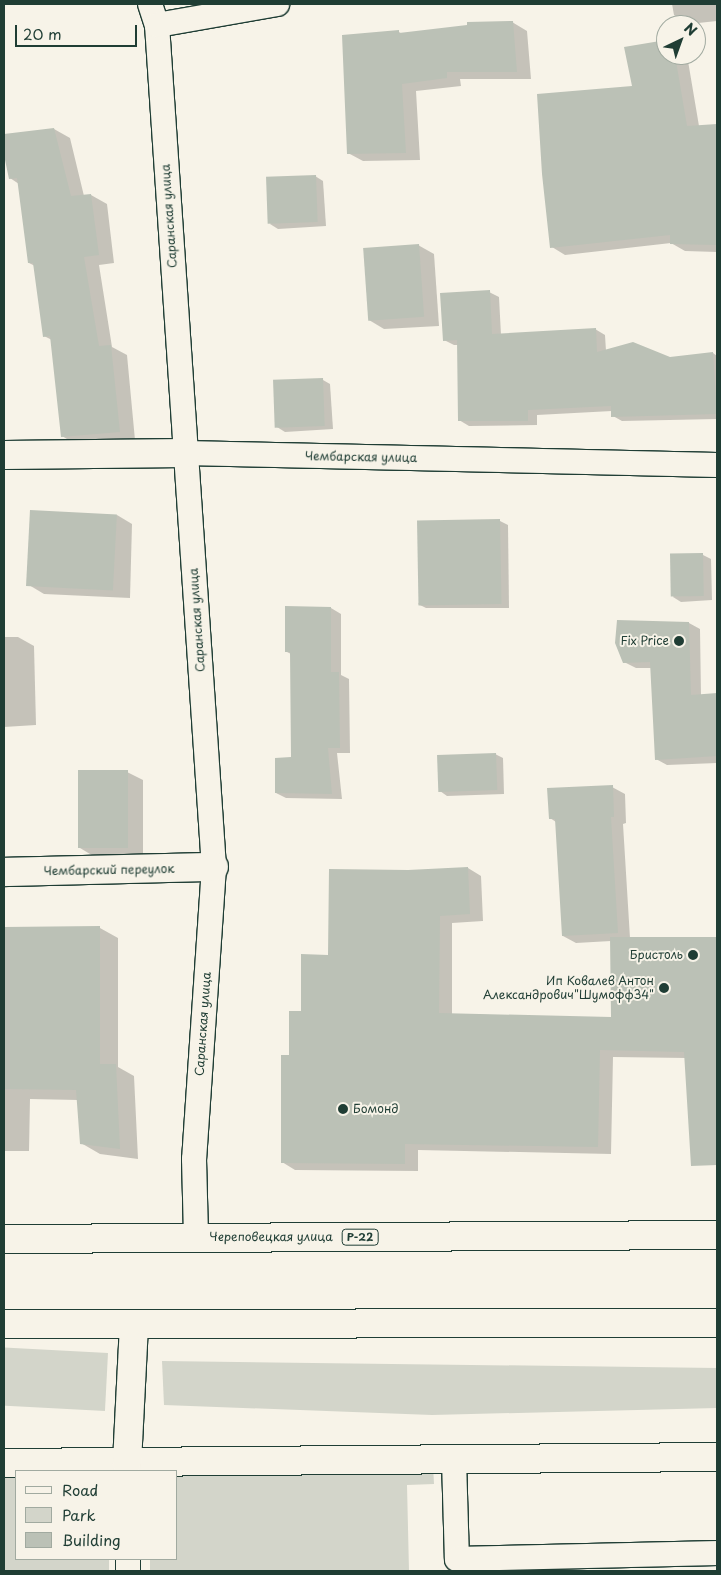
<!DOCTYPE html>
<meta charset="utf-8">
<style>
body{margin:0}
#map{position:relative;width:721px;height:1575px;overflow:hidden;background:#f7f3e8;font-family:"Playpen Sans",sans-serif}
div>[style]{position:absolute}
.green>*{inset:0;background:#d3d5ca;transform-origin:0 0}
.shadow>*{inset:0;background:#0003}
.building>*{inset:0;background:#bbc1b6;transform-origin:0 0}
.roads{filter:drop-shadow(1px 0 #1f3d34) drop-shadow(-1px 0 #1f3d34) drop-shadow(0 1px #1f3d34) drop-shadow(0 -1px #1f3d34)}
.service>*{height:24px;margin:-12px;padding:0 12px;transform-origin:12px;border-radius:12px;background:#f7f3e8}
.minor>*{height:28px;margin:-14px;padding:0 14px;transform-origin:14px;border-radius:14px;background:#f7f3e8}
.trunk>*{height:28px;margin:-14px;padding:0 14px;transform-origin:14px;border-radius:14px;background:#f7f3e8}
.dots>*{width:14px;height:14px;translate:-50% -50%;box-sizing:border-box;border:2px solid #f7f3e8;border-radius:50%}
span{translate:-50% -50%;white-space:nowrap;text-align:center;line-height:1.15;-webkit-text-stroke:4px #f7f3e8;paint-order:stroke}
.shield-label span{padding:1px 4px;background:#f7f3e8;border:1px solid;border-radius:4px;-webkit-text-stroke-width:0}
.shield-label{font-size:11px;color:#1f3d34;font-weight:700}
.street-label{font-size:12px;color:#1f3d34}
.poi-label{font-size:12px;color:#1f3d34}
.right{translate:-100% -50%;text-align:right}
.left{translate:0 -50%;text-align:left}
.frame{position:absolute;inset:0;border:5px solid #1f3d34;pointer-events:none}
.legend{position:absolute;left:15px;top:1470px;width:162px;height:90px;box-sizing:border-box;background:#f7f3e8;border:1px solid #a1aaa0;margin:0;padding:6px 9px;list-style:none;font-size:15px;color:#1f3d34}
.legend li{display:flex;align-items:center;gap:10px;height:25px}
.legend b{width:25px;border:1px solid #a1aaa0}
.north{position:absolute;left:656px;top:15px;width:50px;height:50px;box-sizing:border-box;background:#f7f3e8;border:1px solid #a1aaa0;border-radius:50%;rotate:42deg;font-size:14px;font-weight:700;line-height:20px;text-align:center;color:#1f3d34}
.north::after{content:'';display:block;margin:auto;width:18px;height:22px;background:#1f3d34;clip-path:polygon(50% 0,100% 100%,50% 72%,0 100%)}
.scale{position:absolute;left:15px;top:25px;width:122px;height:22px;box-sizing:border-box;border:2px solid #1f3d34;border-top:0;padding-left:6px;font-size:15px;line-height:18px;white-space:nowrap;color:#1f3d34;-webkit-text-stroke:4px #f7f3e8;paint-order:stroke}
</style>
<div id="map">
<div class="green">
<i style="left:108px;top:1353px;width:58px;height:104px;rotate:93deg"></i>
<i style="clip-path:polygon(162px 1361px,717px 1368px,717px 1408px,432px 1415px,164px 1405px)"></i>
<i style="clip-path:polygon(433px 1465px,434px 1484px,407px 1485px,409px 1571px,150px 1571px,150px 1559px,176px 1559px,176px 1471px)"></i>
<i style="clip-path:polygon(4px 1475px,16px 1475px,16px 1559px,109px 1559px,109px 1571px,4px 1571px)"></i>
</div>
<div class="shadow">
<i style="clip-path:polygon(672px 4px,717px 4px,717px 21px,689px 24px,674px 15px)"></i>
<i style="clip-path:polygon(512px 22px,527px 31px,531px 79px,460px 79px,461px 86px,416px 91px,420px 160px,363px 161px,348px 153px,399px 32px,402px 34px)"></i>
<i style="clip-path:polygon(666px 41px,666px 55px,687px 55px,699px 126px,717px 125px,717px 252px,685px 251px,671px 243px,565px 255px,552px 247px,633px 88px)"></i>
<i style="clip-path:polygon(54px 129px,70px 138px,84px 196px,91px 195px,107px 204px,114px 263px,99px 265px,112px 347px,127px 355px,135px 440px,77px 445px,62px 436px,52px 340px,44px 336px,35px 266px,29px 263px,19px 184px,10px 178px,4px 148px,4px 135px)"></i>
<i style="clip-path:polygon(315px 176px,323px 181px,326px 226px,278px 229px,270px 224px)"></i>
<i style="clip-path:polygon(418px 245px,434px 254px,439px 326px,384px 329px,369px 320px)"></i>
<i style="clip-path:polygon(489px 292px,499px 297px,501px 335px,595px 329px,605px 335px,606px 351px,670px 358px,713px 353px,717px 356px,717px 419px,622px 421px,613px 416px,612px 411px,537px 415px,537px 425px,469px 426px,459px 420px,459px 345px,454px 345px,444px 340px)"></i>
<i style="clip-path:polygon(323px 380px,330px 384px,333px 429px,285px 432px,277px 427px)"></i>
<i style="clip-path:polygon(117px 515px,132px 524px,130px 598px,44px 594px,29px 585px)"></i>
<i style="clip-path:polygon(500px 521px,508px 525px,509px 608px,426px 608px,418px 604px)"></i>
<i style="clip-path:polygon(703px 555px,711px 559px,712px 600px,681px 602px,673px 597px)"></i>
<i style="clip-path:polygon(331px 608px,341px 614px,341px 675px,349px 679px,350px 753px,337px 753px,342px 799px,286px 798px,276px 793px,292px 758px,291px 654px,287px 652px)"></i>
<i style="clip-path:polygon(689px 623px,700px 629px,701px 696px,717px 695px,717px 763px,667px 765px,656px 759px,651px 668px,636px 668px,624px 662px)"></i>
<i style="clip-path:polygon(4px 637px,18px 637px,34px 646px,36px 725px,4px 727px)"></i>
<i style="clip-path:polygon(495px 754px,503px 758px,504px 794px,447px 796px,440px 791px)"></i>
<i style="clip-path:polygon(127px 772px,143px 780px,143px 857px,95px 857px,80px 848px)"></i>
<i style="clip-path:polygon(612px 787px,625px 794px,626px 823px,623px 824px,630px 938px,717px 938px,717px 1126px,703px 1127px,686px 1058px,613px 1057px,611px 1154px,418px 1150px,418px 1171px,295px 1170px,282px 1162px,290px 1056px,302px 1013px,329px 956px,408px 872px,468px 868px,481px 876px,483px 921px,452px 923px,452px 1014px,612px 1018px,611px 941px,576px 943px,563px 936px,556px 822px,550px 818px)"></i>
<i style="clip-path:polygon(100px 928px,118px 938px,118px 1067px,134px 1076px,138px 1159px,100px 1154px,81px 1143px,78px 1100px,30px 1099px,29px 1151px,4px 1151px,4px 929px)"></i>
</div>
<div class="building">
<i style="clip-path:polygon(513px 21px,517px 72px,447px 72px,447px 78px,402px 84px,406px 153px,347px 154px,342px 35px,399px 30px,399px 33px,467px 25px,467px 22px)"></i>
<i style="clip-path:polygon(666px 40px,666px 55px,675px 55px,687px 126px,717px 124px,717px 245px,670px 244px,670px 235px,550px 248px,542px 174px,537px 94px,632px 86px,624px 47px)"></i>
<i style="clip-path:polygon(54px 128px,71px 196px,91px 194px,99px 255px,84px 257px,99px 346px,111px 345px,120px 432px,61px 437px,50px 336px,43px 337px,33px 263px,28px 263px,17px 178px,9px 179px,4px 155px,4px 134px)"></i>
<i style="left:316px;top:175px;width:47px;height:50px;rotate:88deg"></i>
<i style="left:419px;top:244px;width:73px;height:56px;rotate:86deg"></i>
<i style="clip-path:polygon(490px 290px,492px 334px,596px 328px,597px 352px,633px 342px,670px 357px,713px 352px,717px 414px,611px 417px,611px 406px,528px 410px,528px 421px,458px 421px,457px 340px,443px 341px,440px 293px)"></i>
<i style="left:323px;top:378px;width:48px;height:50px;rotate:88deg"></i>
<i style="left:30px;top:510px;width:87px;height:76px;rotate:3deg"></i>
<i style="left:500px;top:519px;width:85px;height:83px;rotate:89deg"></i>
<i style="left:703px;top:553px;width:43px;height:33px;rotate:89deg"></i>
<i style="clip-path:polygon(285px 606px,331px 607px,331px 672px,339px 672px,340px 748px,328px 748px,332px 794px,275px 793px,275px 758px,291px 757px,290px 652px,285px 652px)"></i>
<i style="clip-path:polygon(617px 620px,689px 622px,691px 695px,717px 693px,717px 756px,655px 760px,650px 662px,623px 663px,615px 643px)"></i>
<i style="left:496px;top:753px;width:37px;height:59px;rotate:88deg"></i>
<i style="left:78px;top:770px;width:50px;height:78px"></i>
<i style="clip-path:polygon(613px 785px,614px 817px,611px 817px,618px 933px,562px 936px,555px 819px,549px 819px,547px 788px)"></i>
<i style="clip-path:polygon(468px 867px,470px 914px,440px 916px,439px 1013px,611px 1017px,610px 937px,717px 937px,717px 1165px,691px 1166px,684px 1052px,600px 1050px,598px 1147px,405px 1144px,405px 1164px,281px 1163px,281px 1055px,289px 1055px,289px 1011px,301px 1011px,301px 954px,328px 955px,329px 869px,408px 870px)"></i>
<i style="clip-path:polygon(100px 926px,100px 1064px,116px 1064px,120px 1149px,80px 1144px,76px 1090px,4px 1089px,4px 927px)"></i>
</div>
<div class="roads">
<div class="service">
<i style="left:150px;top:4px;width:22px;rotate:72deg"></i>
<i style="left:157px;top:25px;width:844px;rotate:86.13deg"></i>
<i style="left:214px;top:867px;width:293px;rotate:93.9deg"></i>
<i style="left:194px;top:1159px;width:79px;rotate:88.5deg"></i>
<i style="left:157px;top:25px;width:122px;rotate:-9.9deg"></i>
<i style="left:185px;top:453px;width:532px;rotate:1.29deg"></i>
<i style="left:454px;top:1460px;width:99px;rotate:88.3deg"></i>
<i style="left:457px;top:1559px;width:260px;rotate:-1.3deg"></i>
<i style="left:128px;top:1559px;width:12px;rotate:90deg"></i>
</div>
<div class="minor">
<i style="left:4px;top:455px;width:181px;rotate:-0.6deg"></i>
<i style="left:4px;top:872px;width:210px;rotate:-1.4deg"></i>
<i style="left:4px;top:1463px;width:713px;rotate:-0.48deg"></i>
<i style="left:127px;top:1463px;width:138px;rotate:-87.1deg"></i>
</div>
<div class="trunk">
<i style="left:4px;top:1239px;width:713px;rotate:-0.32deg"></i>
<i style="left:4px;top:1324px;width:713px;rotate:-0.08deg"></i>
</div>
</div>
<div class="dots">
<i style="left:679px;top:641px;background:#1f3d34"></i>
<i style="left:693px;top:955px;background:#1f3d34"></i>
<i style="left:664px;top:988px;background:#1f3d34"></i>
<i style="left:343px;top:1109px;background:#1f3d34"></i>
</div>
<div class="shield-label">
<span style="left:360px;top:1237px">Р-22</span>
</div>
<div class="street-label">
<span style="left:169px;top:216px;rotate:-94deg">Саранская улица</span>
<span style="left:361px;top:457px;rotate:1deg">Чембарская улица</span>
<span style="left:197px;top:620px;rotate:-94deg">Саранская улица</span>
<span style="left:109px;top:870px;rotate:-1deg">Чембарский переулок</span>
<span style="left:203px;top:1024px;rotate:-86deg">Саранская улица</span>
<span style="left:271px;top:1237px">Череповецкая улица</span>
</div>
<div class="poi-label">
<span class="right" style="left:669px;top:641px">Fix Price</span>
<span class="right" style="left:683px;top:955px">Бристоль</span>
<span class="right" style="left:654px;top:988px">Ип Ковалев Антон<br>Александрович"Шумофф34"</span>
<span class="left" style="left:353px;top:1109px">Бомонд</span>
</div>
<div class="frame"></div>
<ul class="legend">
<li><b style="height:6px;background:#f7f3e8"></b>Road</li>
<li><b style="height:14px;background:#d3d5ca"></b>Park</li>
<li><b style="height:14px;background:#bbc1b6"></b>Building</li>
</ul>
<div class="north">N</div>
<div class="scale">20 m</div>
</div>
